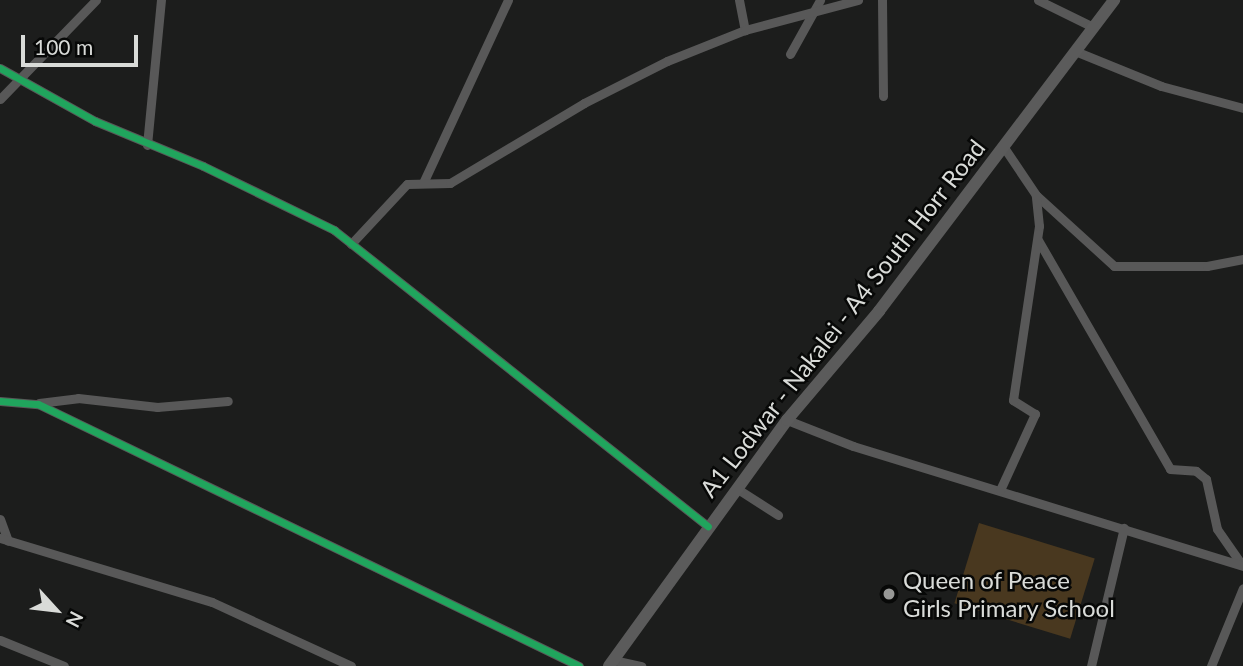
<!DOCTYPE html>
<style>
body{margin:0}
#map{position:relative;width:1243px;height:666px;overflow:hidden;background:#1c1d1c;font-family:Lato,sans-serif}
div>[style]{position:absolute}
.green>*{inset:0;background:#49381f;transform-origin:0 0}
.street>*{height:9px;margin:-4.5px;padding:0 4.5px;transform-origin:4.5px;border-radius:4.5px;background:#585858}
.secondary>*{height:12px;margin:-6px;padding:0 6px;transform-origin:6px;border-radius:6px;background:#5b5b5b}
.cycleway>*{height:7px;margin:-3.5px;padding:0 3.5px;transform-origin:3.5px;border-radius:3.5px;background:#20a55d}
.dots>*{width:19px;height:19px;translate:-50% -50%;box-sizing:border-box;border:4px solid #070807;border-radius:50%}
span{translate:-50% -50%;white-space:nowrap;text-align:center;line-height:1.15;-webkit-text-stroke:5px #070807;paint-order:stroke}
.street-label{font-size:24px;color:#d9dbd8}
.poi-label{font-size:24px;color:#d9dbd8}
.left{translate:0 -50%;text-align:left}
.north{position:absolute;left:21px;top:575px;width:70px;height:70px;-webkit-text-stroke:5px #070807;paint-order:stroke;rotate:117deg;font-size:19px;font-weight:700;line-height:28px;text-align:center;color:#d9dbd8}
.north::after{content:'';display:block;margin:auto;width:24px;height:32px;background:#d9dbd8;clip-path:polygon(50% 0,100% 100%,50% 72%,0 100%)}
.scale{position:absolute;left:21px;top:35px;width:117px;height:32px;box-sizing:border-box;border:4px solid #d9dbd8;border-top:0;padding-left:9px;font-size:21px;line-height:24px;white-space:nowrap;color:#d9dbd8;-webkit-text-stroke:5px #070807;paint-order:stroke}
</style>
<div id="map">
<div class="green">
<i style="left:979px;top:523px;width:121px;height:84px;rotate:17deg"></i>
</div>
<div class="street">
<i style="left:739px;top:0;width:31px;rotate:79deg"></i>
<i style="left:882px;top:0;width:96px;rotate:89.4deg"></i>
<i style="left:1038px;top:0;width:61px;rotate:26.1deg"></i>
<i style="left:1075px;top:51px;width:93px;rotate:22.1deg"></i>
<i style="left:1161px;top:86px;width:85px;rotate:15deg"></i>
<i style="left:790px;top:54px;width:62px;rotate:-60.9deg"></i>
<i style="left:0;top:68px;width:109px;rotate:29.2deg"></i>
<i style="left:95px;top:121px;width:117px;rotate:22.6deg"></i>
<i style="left:203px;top:166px;width:146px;rotate:26deg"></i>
<i style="left:334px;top:230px;width:477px;rotate:38.4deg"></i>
<i style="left:0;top:99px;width:138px;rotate:-45.9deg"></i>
<i style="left:147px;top:145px;width:146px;rotate:-84.5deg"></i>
<i style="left:423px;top:183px;width:202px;rotate:-65.1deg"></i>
<i style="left:1036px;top:195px;width:105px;rotate:42.3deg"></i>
<i style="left:1114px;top:266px;width:93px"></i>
<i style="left:1207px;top:266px;width:37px;rotate:-11deg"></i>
<i style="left:1038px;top:240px;width:264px;rotate:60deg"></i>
<i style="left:1170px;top:469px;width:26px;rotate:4deg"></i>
<i style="left:1196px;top:471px;width:13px;rotate:39deg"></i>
<i style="left:1206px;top:479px;width:51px;rotate:77.6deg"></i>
<i style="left:1217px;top:529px;width:44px;rotate:55.2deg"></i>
<i style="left:351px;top:244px;width:82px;rotate:-47deg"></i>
<i style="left:407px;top:184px;width:43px;rotate:-1.3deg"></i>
<i style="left:450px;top:183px;width:156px;rotate:-30.8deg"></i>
<i style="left:584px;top:103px;width:93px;rotate:-26.8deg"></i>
<i style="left:667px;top:61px;width:84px;rotate:-21.7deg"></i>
<i style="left:745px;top:30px;width:117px;rotate:-14.9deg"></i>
<i style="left:0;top:401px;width:38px;rotate:5deg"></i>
<i style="left:38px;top:404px;width:601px;rotate:25.84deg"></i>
<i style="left:39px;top:403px;width:39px;rotate:-7deg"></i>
<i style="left:78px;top:398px;width:80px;rotate:6.5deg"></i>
<i style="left:157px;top:407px;width:71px;rotate:-4.8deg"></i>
<i style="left:787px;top:420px;width:71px;rotate:21.5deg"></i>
<i style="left:853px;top:446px;width:408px;rotate:17.1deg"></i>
<i style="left:736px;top:488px;width:50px;rotate:32.7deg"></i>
<i style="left:1000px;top:490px;width:84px;rotate:-65.3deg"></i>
<i style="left:1035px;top:414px;width:26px;rotate:-148deg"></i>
<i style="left:1013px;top:400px;width:176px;rotate:-81.5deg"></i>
<i style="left:1039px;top:226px;width:31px;rotate:-96deg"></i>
<i style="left:1036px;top:195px;width:59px;rotate:-124deg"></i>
<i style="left:0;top:519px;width:23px;rotate:70deg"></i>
<i style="left:0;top:538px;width:221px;rotate:16.8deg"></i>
<i style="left:212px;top:602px;width:153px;rotate:24.7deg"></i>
<i style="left:0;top:640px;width:69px;rotate:22.1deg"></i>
<i style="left:613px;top:660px;width:29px;rotate:12deg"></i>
<i style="left:1091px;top:666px;width:142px;rotate:-76.6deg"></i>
<i style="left:1211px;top:666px;width:84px;rotate:-67.7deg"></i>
</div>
<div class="secondary">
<i style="left:609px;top:666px;width:304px;rotate:-54.1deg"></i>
<i style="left:787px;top:420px;width:143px;rotate:-49.8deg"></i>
<i style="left:879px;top:311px;width:390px;rotate:-52.9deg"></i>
</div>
<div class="cycleway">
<i style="left:0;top:68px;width:109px;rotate:29.2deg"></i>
<i style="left:95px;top:121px;width:117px;rotate:22.6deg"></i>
<i style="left:203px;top:166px;width:146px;rotate:26deg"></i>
<i style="left:334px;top:230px;width:477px;rotate:38.4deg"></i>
<i style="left:0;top:401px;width:38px;rotate:5deg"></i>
<i style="left:38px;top:404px;width:601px;rotate:25.84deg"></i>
</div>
<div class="dots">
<i style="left:889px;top:594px;background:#979896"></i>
</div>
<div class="street-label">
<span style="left:842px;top:318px;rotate:-52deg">A1 Lodwar - Nakalei - A4 South Horr Road</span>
</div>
<div class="poi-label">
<span class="left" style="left:903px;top:594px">Queen of Peace<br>Girls Primary School</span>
</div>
<div class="north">N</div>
<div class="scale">100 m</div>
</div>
